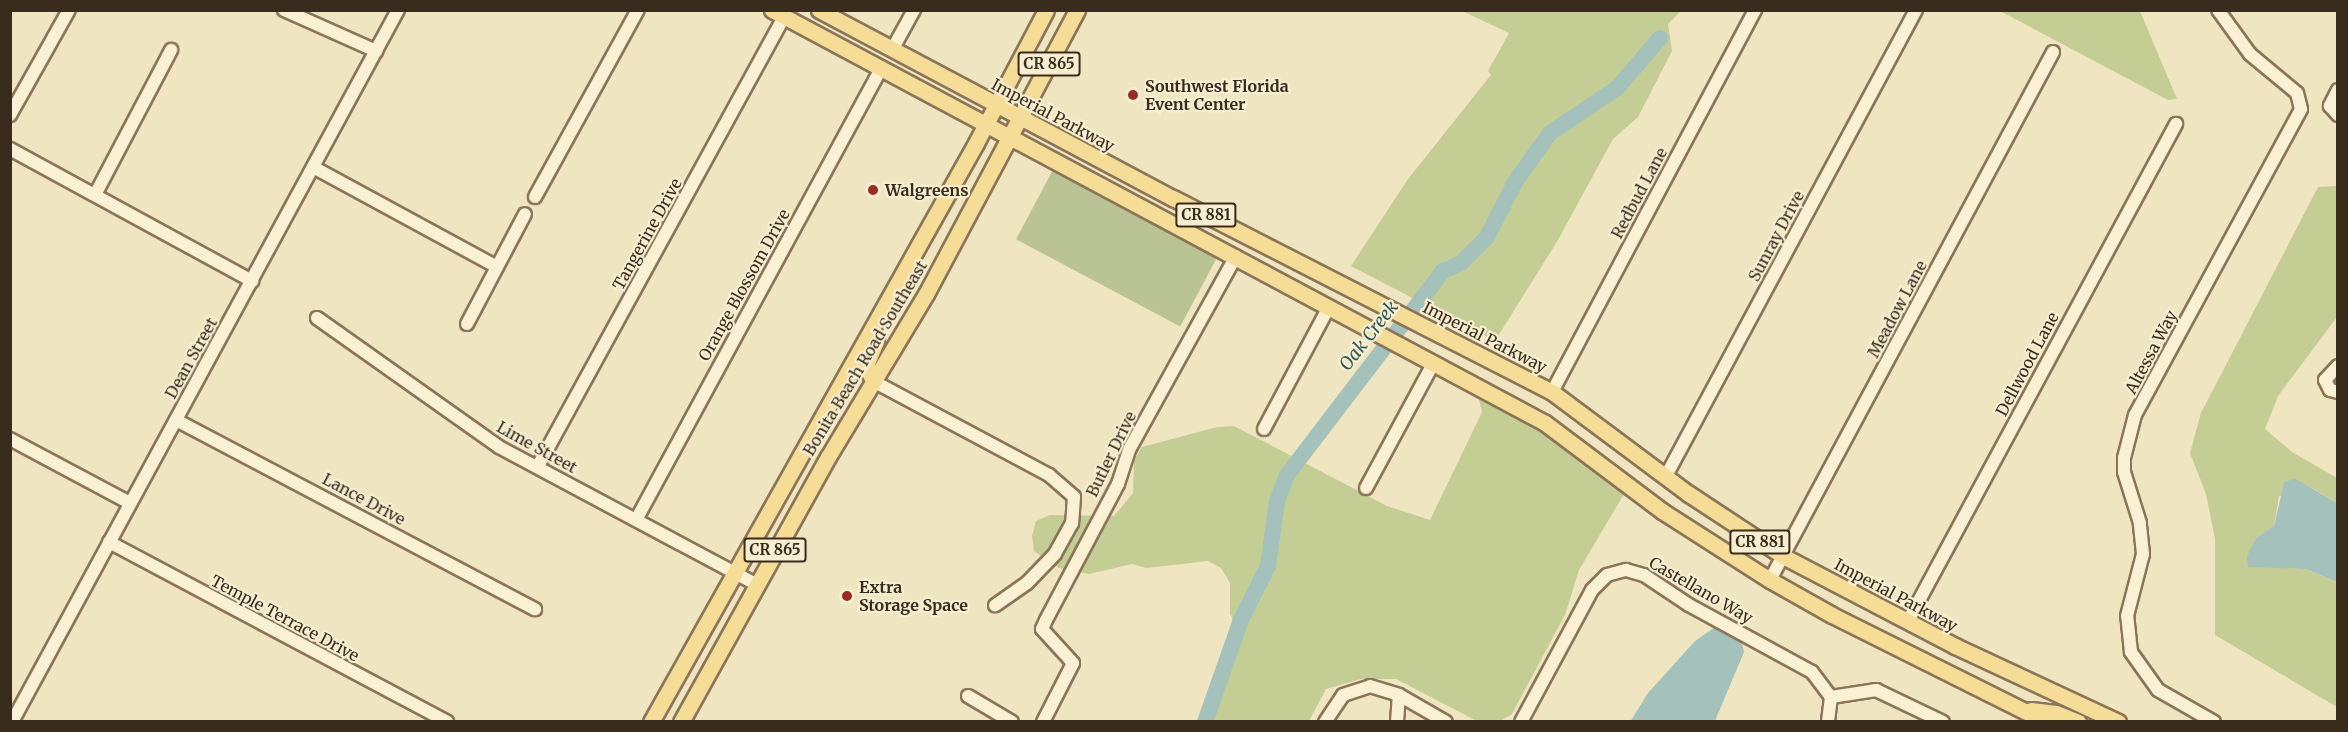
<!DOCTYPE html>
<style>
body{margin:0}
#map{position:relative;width:2348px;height:732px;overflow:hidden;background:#f0e5c1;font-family:Merriweather,serif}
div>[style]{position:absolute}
.green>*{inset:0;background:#c4ce94}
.cemetery>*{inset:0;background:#bac394;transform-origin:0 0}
.water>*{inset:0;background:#a4c2bb}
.river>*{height:16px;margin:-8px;padding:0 8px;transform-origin:8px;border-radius:8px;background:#a4c2bb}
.roads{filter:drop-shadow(2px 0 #8a7558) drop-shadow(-2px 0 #8a7558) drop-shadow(0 2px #8a7558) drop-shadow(0 -2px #8a7558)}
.minor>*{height:12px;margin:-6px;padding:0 6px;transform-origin:6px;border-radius:6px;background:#faf1d4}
.major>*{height:15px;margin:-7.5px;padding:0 7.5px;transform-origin:7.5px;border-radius:7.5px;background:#f5dd97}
.dots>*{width:16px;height:16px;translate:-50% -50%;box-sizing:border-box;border:3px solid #f7eed1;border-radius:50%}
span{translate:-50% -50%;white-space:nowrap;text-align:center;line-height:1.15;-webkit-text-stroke:4.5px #f7eed1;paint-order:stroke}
.shield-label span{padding:2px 4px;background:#f7eed1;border:2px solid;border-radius:4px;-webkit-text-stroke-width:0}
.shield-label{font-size:15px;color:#392c1d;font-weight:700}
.poi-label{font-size:16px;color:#392c1d;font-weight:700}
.left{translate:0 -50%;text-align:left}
.street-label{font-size:16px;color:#392c1d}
.water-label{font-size:18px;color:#2b5959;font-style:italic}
.frame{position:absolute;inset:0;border:12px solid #392c1d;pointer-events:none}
</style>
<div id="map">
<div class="green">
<i style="clip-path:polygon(1462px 11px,1681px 11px,1668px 24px,1672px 51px,1638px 117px,1613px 139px,1558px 240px,1495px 341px,1351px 266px,1408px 179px,1491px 75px,1488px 71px,1509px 33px)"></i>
<i style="clip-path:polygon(2000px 11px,2140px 11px,2177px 99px,2168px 100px)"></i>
<i style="clip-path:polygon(2337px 186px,2337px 317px,2278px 396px,2265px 429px,2292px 452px,2337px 478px,2337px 503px,2312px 488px,2279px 496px,2274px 526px,2257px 537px,2248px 566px,2306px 569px,2337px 582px,2337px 707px,2215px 635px,2215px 539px,2206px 494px,2190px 453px,2201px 413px,2318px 187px)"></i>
<i style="clip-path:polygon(1478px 396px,1525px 420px,1624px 494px,1579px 570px,1565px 615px,1512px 714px,1500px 721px,1477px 721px,1396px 679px,1361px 679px,1326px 689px,1309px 721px,1198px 721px,1234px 643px,1236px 627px,1230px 614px,1230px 583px,1221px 568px,1208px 561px,1146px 568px,1132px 564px,1089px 574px,1059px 568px,1034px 551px,1032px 536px,1036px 521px,1050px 515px,1114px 516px,1133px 493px,1134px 460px,1142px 447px,1217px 427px,1234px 426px,1387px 506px,1430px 520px,1482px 412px)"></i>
</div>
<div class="cemetery">
<i style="left:1055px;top:166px;width:186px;height:83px;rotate:28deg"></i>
</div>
<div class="water">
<i style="clip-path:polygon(2294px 478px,2337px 503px,2337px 582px,2306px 569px,2248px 567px,2247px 556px,2257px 537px,2274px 526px,2284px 483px)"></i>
<i style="clip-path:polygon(1718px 625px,1740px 635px,1744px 652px,1715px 721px,1630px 722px,1648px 693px,1695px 641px)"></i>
</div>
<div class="river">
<i style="left:1205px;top:722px;width:108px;rotate:-70.6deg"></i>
<i style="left:1241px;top:620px;width:60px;rotate:-63.4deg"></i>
<i style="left:1268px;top:566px;width:66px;rotate:-82.1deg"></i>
<i style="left:1277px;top:501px;width:28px;rotate:-69deg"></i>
<i style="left:1287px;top:475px;width:257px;rotate:-52.6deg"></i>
<i style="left:1443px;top:271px;width:20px;rotate:-24deg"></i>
<i style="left:1461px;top:263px;width:37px;rotate:-45deg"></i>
<i style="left:1487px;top:237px;width:62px;rotate:-63deg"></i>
<i style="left:1515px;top:182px;width:60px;rotate:-54.5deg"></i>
<i style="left:1550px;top:133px;width:81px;rotate:-33.9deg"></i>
<i style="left:1617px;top:88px;width:66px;rotate:-49.3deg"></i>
</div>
<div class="roads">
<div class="minor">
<i style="left:284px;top:10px;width:101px;rotate:24deg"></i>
<i style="left:892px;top:50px;width:46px;rotate:-61.2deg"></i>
<i style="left:2338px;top:90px;width:18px;rotate:117deg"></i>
<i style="left:2330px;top:106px;width:12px;rotate:48deg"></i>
<i style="left:10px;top:115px;width:120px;rotate:-60.7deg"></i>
<i style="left:10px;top:149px;width:276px;rotate:28.6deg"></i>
<i style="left:313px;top:167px;width:209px;rotate:28.5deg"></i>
<i style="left:95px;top:195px;width:164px;rotate:-62.3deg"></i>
<i style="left:535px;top:197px;width:213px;rotate:-61.2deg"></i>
<i style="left:317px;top:318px;width:223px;rotate:35.3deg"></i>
<i style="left:499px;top:447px;width:291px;rotate:28.1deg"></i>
<i style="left:467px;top:324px;width:124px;rotate:-62.2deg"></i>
<i style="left:2338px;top:366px;width:19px;rotate:133deg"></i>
<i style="left:2325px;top:380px;width:11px;rotate:63deg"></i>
<i style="left:2330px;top:390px;width:8px;rotate:14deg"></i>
<i style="left:873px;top:381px;width:200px;rotate:28.1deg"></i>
<i style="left:1049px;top:475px;width:33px;rotate:41deg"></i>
<i style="left:1074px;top:497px;width:26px;rotate:94deg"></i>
<i style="left:1072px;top:523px;width:35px;rotate:119deg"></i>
<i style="left:1055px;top:554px;width:40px;rotate:134deg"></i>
<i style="left:1027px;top:583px;width:39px;rotate:145deg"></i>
<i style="left:1552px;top:392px;width:433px;rotate:-62deg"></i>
<i style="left:176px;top:420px;width:406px;rotate:27.8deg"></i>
<i style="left:1264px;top:429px;width:138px;rotate:-62deg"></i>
<i style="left:10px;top:439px;width:136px;rotate:28.1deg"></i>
<i style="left:538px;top:466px;width:512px;rotate:-61.28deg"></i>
<i style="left:1666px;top:476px;width:529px;rotate:-61.79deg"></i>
<i style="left:1366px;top:488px;width:141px;rotate:-61.6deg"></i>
<i style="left:636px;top:520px;width:515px;rotate:-61.5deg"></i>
<i style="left:109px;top:542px;width:383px;rotate:28deg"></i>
<i style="left:1770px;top:580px;width:599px;rotate:-61.81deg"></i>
<i style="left:1908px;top:621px;width:565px;rotate:-61.66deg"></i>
<i style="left:968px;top:696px;width:51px;rotate:30.6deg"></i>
<i style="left:1831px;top:697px;width:46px;rotate:-8.8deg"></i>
<i style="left:1876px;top:690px;width:74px;rotate:25.5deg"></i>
<i style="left:12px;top:722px;width:810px;rotate:-61.54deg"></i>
<i style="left:1043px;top:722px;width:66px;rotate:-63deg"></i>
<i style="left:1073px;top:663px;width:46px;rotate:-132.4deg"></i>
<i style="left:1042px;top:629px;width:10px;rotate:-66deg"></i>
<i style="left:1046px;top:620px;width:154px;rotate:-62.1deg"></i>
<i style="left:1118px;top:484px;width:38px;rotate:-72deg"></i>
<i style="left:1130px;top:448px;width:219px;rotate:-61.1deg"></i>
<i style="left:1325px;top:722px;width:32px;rotate:-56deg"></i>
<i style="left:1343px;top:695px;width:28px;rotate:-18deg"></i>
<i style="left:1370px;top:686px;width:30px;rotate:17deg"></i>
<i style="left:1399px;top:695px;width:54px;rotate:29.9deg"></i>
<i style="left:1397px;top:722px;width:27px;rotate:-86deg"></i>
<i style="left:1521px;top:722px;width:150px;rotate:-61.7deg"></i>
<i style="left:1592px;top:590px;width:21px;rotate:-45deg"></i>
<i style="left:1607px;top:575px;width:20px;rotate:-15deg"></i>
<i style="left:1626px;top:570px;width:19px;rotate:16deg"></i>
<i style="left:1644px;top:575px;width:54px;rotate:33.7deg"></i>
<i style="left:1689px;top:605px;width:140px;rotate:28.6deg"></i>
<i style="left:1812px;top:672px;width:31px;rotate:53deg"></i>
<i style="left:1831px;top:697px;width:25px;rotate:97deg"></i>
<i style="left:2214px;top:722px;width:64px;rotate:-150.3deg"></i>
<i style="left:2158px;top:690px;width:47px;rotate:-125.4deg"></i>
<i style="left:2131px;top:652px;width:36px;rotate:-96deg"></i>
<i style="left:2127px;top:616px;width:64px;rotate:-75.5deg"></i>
<i style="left:2143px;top:554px;width:31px;rotate:-96deg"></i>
<i style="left:2140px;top:523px;width:53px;rotate:-107.4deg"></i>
<i style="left:2124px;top:472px;width:14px;rotate:-90deg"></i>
<i style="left:2124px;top:458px;width:44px;rotate:-75.7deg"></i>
<i style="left:2135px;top:415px;width:348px;rotate:-61.5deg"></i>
<i style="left:2301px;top:109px;width:16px;rotate:-104deg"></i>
<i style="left:2297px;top:93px;width:61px;rotate:-140.3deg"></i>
<i style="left:2250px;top:54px;width:54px;rotate:-126deg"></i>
</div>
<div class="major">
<i style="left:772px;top:10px;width:876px;rotate:28.11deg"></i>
<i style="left:1545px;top:423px;width:146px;rotate:36.9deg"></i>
<i style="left:1662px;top:511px;width:128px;rotate:32.6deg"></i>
<i style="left:1770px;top:580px;width:71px;rotate:29.4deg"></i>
<i style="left:1832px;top:615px;width:240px;rotate:26.5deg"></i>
<i style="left:819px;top:10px;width:401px;rotate:28deg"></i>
<i style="left:1173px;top:198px;width:426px;rotate:27.1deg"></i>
<i style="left:1552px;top:392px;width:171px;rotate:36.7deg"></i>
<i style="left:1689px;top:494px;width:113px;rotate:33.4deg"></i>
<i style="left:1783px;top:556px;width:194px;rotate:27.6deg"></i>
<i style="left:1955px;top:646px;width:180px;rotate:25deg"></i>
<i style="left:873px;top:381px;width:17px;rotate:-114deg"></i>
<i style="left:866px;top:365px;width:26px;rotate:-67deg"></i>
<i style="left:2031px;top:710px;width:25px;rotate:7deg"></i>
<i style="left:2056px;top:713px;width:24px;rotate:22deg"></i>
<i style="left:651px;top:722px;width:664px;rotate:-60.69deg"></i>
<i style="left:976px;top:143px;width:150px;rotate:-62.2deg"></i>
<i style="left:681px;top:722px;width:303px;rotate:-61deg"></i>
<i style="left:828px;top:457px;width:190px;rotate:-59deg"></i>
<i style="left:926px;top:294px;width:322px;rotate:-62deg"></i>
</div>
</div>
<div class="dots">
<i style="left:1133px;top:95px;background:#9b2c25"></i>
<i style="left:873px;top:190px;background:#9b2c25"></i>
<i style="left:847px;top:596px;background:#9b2c25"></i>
</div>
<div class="shield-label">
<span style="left:1049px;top:64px">CR 865</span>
<span style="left:1206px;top:215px">CR 881</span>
<span style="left:1760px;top:542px">CR 881</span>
<span style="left:775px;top:550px">CR 865</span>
</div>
<div class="poi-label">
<span class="left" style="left:1145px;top:95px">Southwest Florida<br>Event Center</span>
<span class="left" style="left:885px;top:190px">Walgreens</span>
<span class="left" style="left:859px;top:596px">Extra<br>Storage Space</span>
</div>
<div class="street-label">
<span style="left:1053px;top:115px;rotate:28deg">Imperial Parkway</span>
<span style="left:1639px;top:193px;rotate:-62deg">Redbud Lane</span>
<span style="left:647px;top:234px;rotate:-61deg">Tangerine Drive</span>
<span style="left:1776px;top:236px;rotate:-62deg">Sunray Drive</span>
<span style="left:744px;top:285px;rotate:-61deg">Orange Blossom Drive</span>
<span style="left:1897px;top:309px;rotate:-62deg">Meadow Lane</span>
<span style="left:1485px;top:337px;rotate:27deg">Imperial Parkway</span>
<span style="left:2151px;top:352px;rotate:-62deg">Altessa Way</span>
<span style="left:191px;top:358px;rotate:-61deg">Dean Street</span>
<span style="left:865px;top:358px;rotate:-59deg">Bonita Beach Road Southeast</span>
<span style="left:2027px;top:364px;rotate:-62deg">Dellwood Lane</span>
<span style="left:537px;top:447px;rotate:29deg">Lime Street</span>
<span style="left:1111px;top:454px;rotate:-64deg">Butler Drive</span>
<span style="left:364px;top:499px;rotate:28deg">Lance Drive</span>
<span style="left:1701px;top:590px;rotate:30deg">Castellano Way</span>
<span style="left:1896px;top:595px;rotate:28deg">Imperial Parkway</span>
<span style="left:285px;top:618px;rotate:28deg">Temple Terrace Drive</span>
</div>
<div class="water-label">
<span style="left:1369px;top:336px;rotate:-52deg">Oak Creek</span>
</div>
<div class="frame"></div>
</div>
